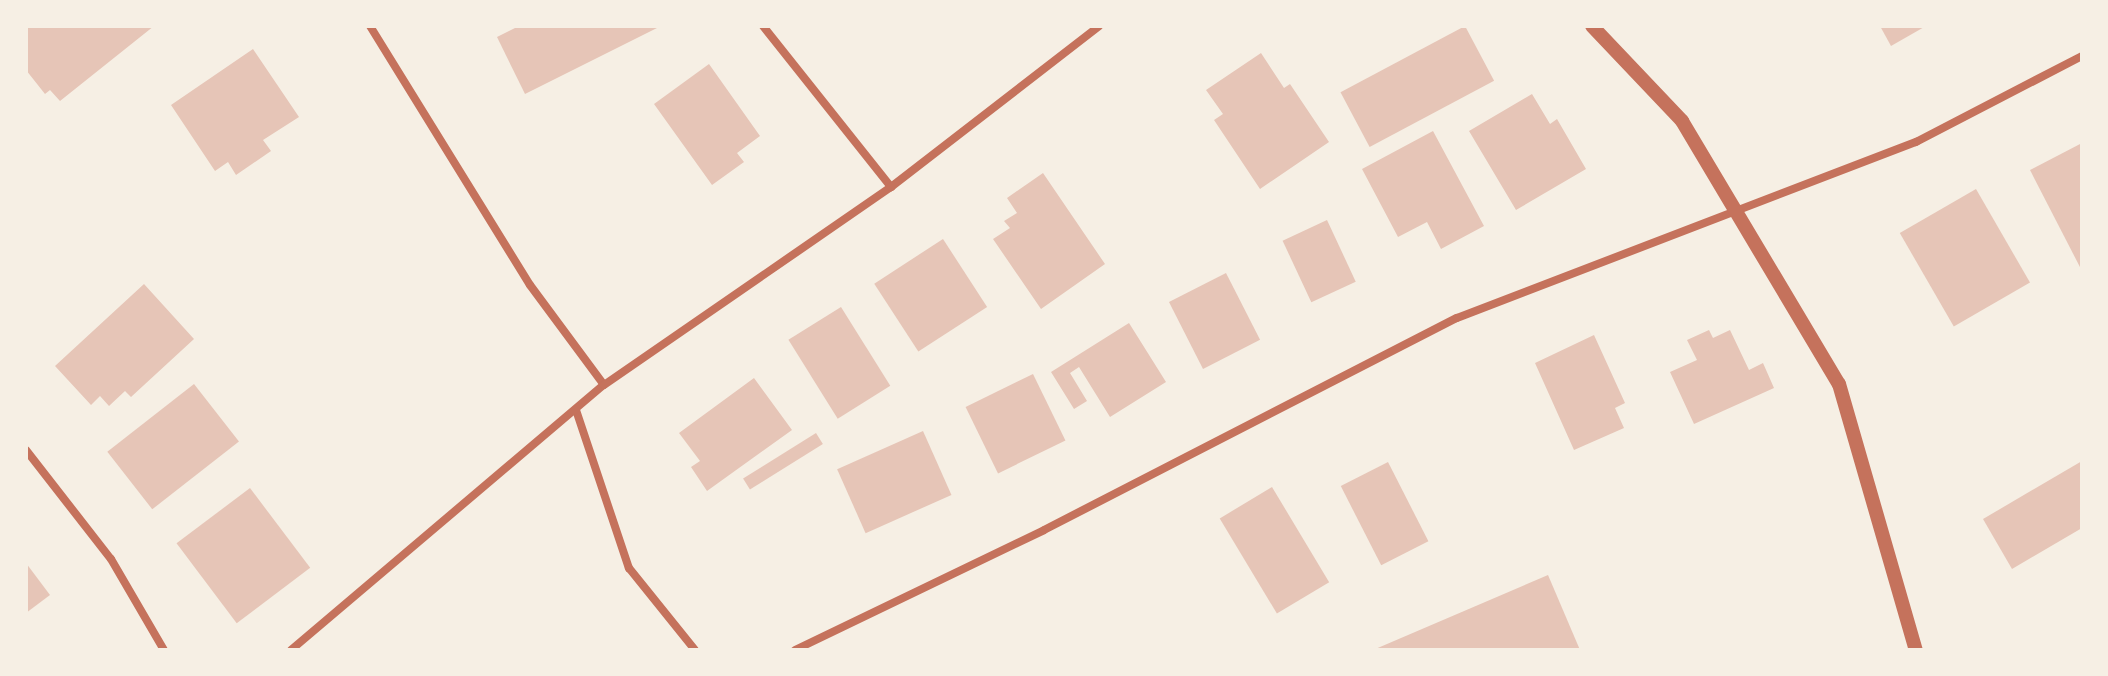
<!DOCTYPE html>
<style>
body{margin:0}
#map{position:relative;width:2108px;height:676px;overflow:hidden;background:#f6efe4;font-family:Lato,sans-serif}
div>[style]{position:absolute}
.building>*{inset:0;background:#e6c5b7;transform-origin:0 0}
.minor>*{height:8px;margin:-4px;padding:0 4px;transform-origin:4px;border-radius:4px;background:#c5725c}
.tertiary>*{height:14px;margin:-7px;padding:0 7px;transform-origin:7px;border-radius:7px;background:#c5725c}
span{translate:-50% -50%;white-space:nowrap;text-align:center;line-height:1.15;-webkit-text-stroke:6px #f6efe4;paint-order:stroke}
.frame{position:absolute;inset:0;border:28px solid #f6efe4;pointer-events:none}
</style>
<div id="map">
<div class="building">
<i style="clip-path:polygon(26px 26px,154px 26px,60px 101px,50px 90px,45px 94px,26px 70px)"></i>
<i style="clip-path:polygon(519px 26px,661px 26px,525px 94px,497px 37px)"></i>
<i style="left:1465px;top:26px;width:62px;height:141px;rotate:62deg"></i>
<i style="clip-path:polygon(1880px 26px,1926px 26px,1891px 46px)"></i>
<i style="clip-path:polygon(253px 49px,299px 117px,263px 140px,271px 151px,236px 175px,228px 162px,215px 171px,171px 105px)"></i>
<i style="clip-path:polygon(1261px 53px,1284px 88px,1290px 84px,1329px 142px,1260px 189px,1214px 120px,1223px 114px,1206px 90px)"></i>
<i style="clip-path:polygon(709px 64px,760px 136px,737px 153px,744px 162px,712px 185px,654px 104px)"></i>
<i style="clip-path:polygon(1532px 94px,1550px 124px,1557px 119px,1586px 169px,1516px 210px,1469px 131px)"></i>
<i style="clip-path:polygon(1433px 131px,1484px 226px,1441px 249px,1427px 222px,1398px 237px,1362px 169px)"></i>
<i style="clip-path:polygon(2082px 143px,2082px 271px,2030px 170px)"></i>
<i style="clip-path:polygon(1043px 173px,1105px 264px,1041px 309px,993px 239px,1010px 228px,1004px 221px,1017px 213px,1007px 198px)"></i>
<i style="left:1976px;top:189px;width:108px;height:88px;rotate:60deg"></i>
<i style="left:1327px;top:220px;width:68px;height:49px;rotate:65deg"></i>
<i style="left:943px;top:239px;width:81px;height:82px;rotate:57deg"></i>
<i style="left:1226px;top:273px;width:75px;height:64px;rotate:63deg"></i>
<i style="clip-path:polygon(144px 284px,194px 339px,131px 397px,125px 391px,109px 406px,100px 396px,91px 405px,55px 366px)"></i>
<i style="left:841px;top:307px;width:93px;height:62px;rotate:58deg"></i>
<i style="clip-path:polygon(1129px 323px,1166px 382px,1110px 417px,1079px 367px,1070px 373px,1087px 401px,1074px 409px,1051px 372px)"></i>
<i style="clip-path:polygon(1709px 330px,1713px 338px,1730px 330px,1749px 370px,1763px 363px,1774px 388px,1694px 424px,1670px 372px,1697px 360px,1687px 340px)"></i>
<i style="clip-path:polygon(1594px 335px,1625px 403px,1615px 408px,1624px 428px,1574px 450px,1535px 363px)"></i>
<i style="left:1033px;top:374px;width:74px;height:75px;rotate:64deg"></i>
<i style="clip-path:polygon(754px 378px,792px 430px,707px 491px,691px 467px,700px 461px,679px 433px)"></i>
<i style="left:194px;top:384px;width:73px;height:110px;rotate:52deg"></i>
<i style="left:923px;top:431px;width:70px;height:94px;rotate:66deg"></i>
<i style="left:816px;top:433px;width:13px;height:86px;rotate:58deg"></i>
<i style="clip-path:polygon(2082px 461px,2082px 528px,2012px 569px,1983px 519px)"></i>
<i style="left:1388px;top:462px;width:89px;height:53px;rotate:63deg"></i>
<i style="left:1272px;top:487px;width:111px;height:61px;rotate:59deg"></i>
<i style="left:250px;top:488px;width:100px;height:92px;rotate:53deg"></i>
<i style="clip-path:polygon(26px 563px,50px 595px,26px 613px)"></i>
<i style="clip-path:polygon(1548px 575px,1580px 650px,1373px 650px)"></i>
</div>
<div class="minor">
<i style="left:370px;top:26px;width:304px;rotate:58.3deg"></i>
<i style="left:530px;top:285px;width:124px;rotate:53.5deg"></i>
<i style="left:763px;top:26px;width:206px;rotate:51.5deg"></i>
<i style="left:576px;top:410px;width:167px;rotate:71.5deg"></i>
<i style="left:629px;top:568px;width:105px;rotate:51.2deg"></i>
<i style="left:26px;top:450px;width:138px;rotate:52.1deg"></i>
<i style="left:111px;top:559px;width:105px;rotate:59.8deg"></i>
<i style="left:291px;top:650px;width:410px;rotate:-40.3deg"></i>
<i style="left:604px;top:385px;width:349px;rotate:-34.6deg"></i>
<i style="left:891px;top:187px;width:263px;rotate:-37.7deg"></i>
<i style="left:795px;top:650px;width:276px;rotate:-25.7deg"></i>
<i style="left:1044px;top:530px;width:464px;rotate:-27.2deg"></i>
<i style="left:1457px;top:318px;width:492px;rotate:-21deg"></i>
<i style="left:1916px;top:142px;width:187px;rotate:-27.4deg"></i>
</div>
<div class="tertiary">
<i style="left:1592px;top:26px;width:131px;rotate:46.5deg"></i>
<i style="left:1682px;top:121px;width:306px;rotate:59.2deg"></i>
<i style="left:1839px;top:384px;width:277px;rotate:73.9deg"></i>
</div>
<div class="frame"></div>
</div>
